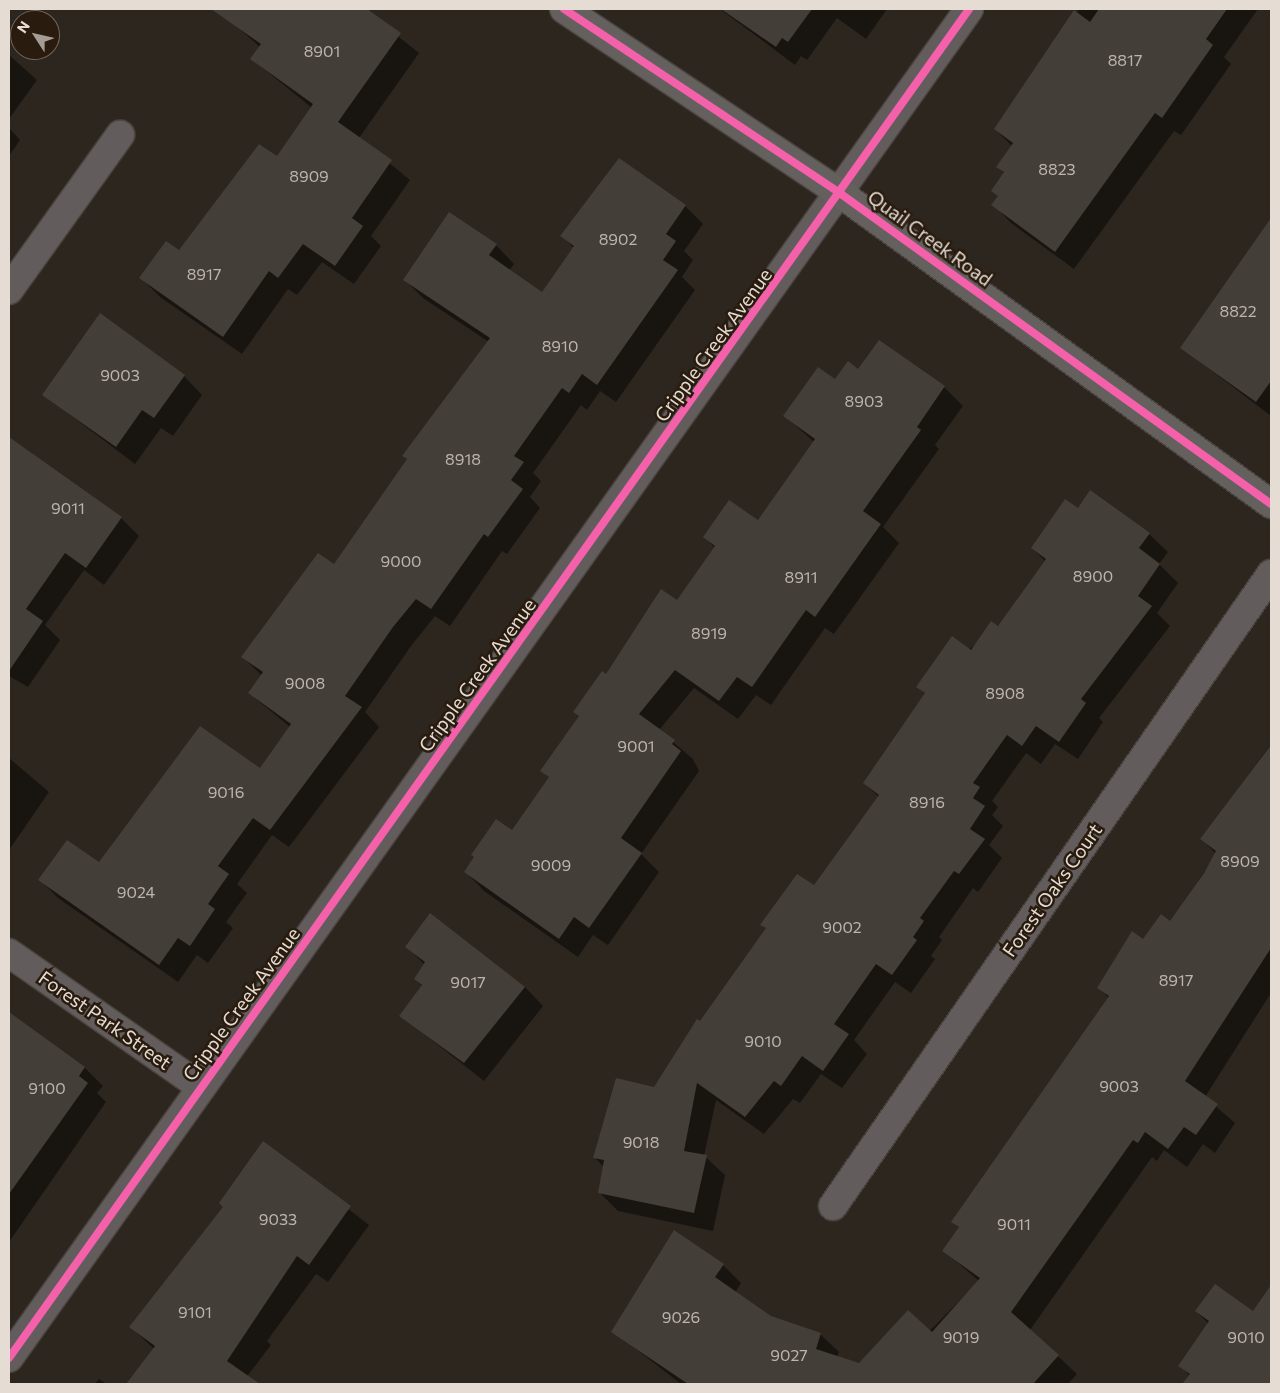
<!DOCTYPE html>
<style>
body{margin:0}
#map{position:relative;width:1280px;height:1393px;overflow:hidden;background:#2d261f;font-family:Commissioner,sans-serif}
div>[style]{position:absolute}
.shadow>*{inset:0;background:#0007}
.building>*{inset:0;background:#443e38}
.roads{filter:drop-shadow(1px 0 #4a433d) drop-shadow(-1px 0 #4a433d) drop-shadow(0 1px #4a433d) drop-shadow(0 -1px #4a433d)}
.street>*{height:28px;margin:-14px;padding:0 14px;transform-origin:14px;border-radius:14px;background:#625d5c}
.secondary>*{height:28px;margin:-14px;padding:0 14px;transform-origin:14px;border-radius:14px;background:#64605d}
.cycleway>*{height:8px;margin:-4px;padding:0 4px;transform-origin:4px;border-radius:4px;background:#f560ab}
span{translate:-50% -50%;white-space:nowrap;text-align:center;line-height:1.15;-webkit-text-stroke:5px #291c0f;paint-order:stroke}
.number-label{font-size:16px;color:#bdb4ad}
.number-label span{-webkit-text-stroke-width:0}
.street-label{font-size:19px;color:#e5dcd4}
.frame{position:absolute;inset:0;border:10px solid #e5dcd4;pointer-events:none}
.north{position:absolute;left:10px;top:10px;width:50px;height:50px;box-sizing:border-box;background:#291c0f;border:1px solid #74695e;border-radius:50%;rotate:305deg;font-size:14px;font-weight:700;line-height:20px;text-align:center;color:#e5dcd4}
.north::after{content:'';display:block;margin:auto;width:18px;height:22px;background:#a59c95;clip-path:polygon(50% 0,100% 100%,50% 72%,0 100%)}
</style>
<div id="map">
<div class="shadow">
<i style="clip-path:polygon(227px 9px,364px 9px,419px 53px,359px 138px,410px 180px,371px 236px,381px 246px,354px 284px,322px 262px,297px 295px,288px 289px,242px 354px,160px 297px,141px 278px,179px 252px,277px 158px,312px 108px,252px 59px,260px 47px,234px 24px,238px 20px)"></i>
<i style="clip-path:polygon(720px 9px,887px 9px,866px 39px,837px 18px,807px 60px,801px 56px,795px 65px)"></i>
<i style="clip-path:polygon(1079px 9px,1258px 9px,1224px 57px,1231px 64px,1181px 135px,1174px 131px,1074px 269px,1011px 223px,993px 204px,999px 197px,992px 190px,1005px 174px,997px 166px,1012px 146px,995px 129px)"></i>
<i style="clip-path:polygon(9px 55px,37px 80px,9px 119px)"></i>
<i style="clip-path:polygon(9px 128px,20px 140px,9px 156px)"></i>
<i style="clip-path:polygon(685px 206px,703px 224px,684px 251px,693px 260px,682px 277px,695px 290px,616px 402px,600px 391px,587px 410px,581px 405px,533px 473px,541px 481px,530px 497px,540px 508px,507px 554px,502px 551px,450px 626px,435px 616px,411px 646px,365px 712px,379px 727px,289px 847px,272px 835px,237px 884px,247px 893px,226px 922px,233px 928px,208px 963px,197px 955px,178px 982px,58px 898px,40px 880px,99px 864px,260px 770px,290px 727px,249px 693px,262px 676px,243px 657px,334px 566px,489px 342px,423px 298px,405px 280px,496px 245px,514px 264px,509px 271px,542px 294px,574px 248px,562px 236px)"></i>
<i style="clip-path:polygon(1271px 220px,1271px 416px,1182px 348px)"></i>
<i style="clip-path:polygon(859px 371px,944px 387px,963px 406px,935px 445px,939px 449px,883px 527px,899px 543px,834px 634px,825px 628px,771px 705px,756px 695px,738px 719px,694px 688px,659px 730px,693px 759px,699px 771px,641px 854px,659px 872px,608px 945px,593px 935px,578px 957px,484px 891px,466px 872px,512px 832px,550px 778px,542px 770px,580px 717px,575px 712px,677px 602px,715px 548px,705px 537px,758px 522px,814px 442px,785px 416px)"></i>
<i style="clip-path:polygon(184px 376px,202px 395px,173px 436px,161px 428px,135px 464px,44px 395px)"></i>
<i style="clip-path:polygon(9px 439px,121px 518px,139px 536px,104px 585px,84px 570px,45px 625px,60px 640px,28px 687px,9px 676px)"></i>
<i style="clip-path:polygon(1078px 510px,1149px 534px,1168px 552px,1159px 564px,1178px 583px,1157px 613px,1170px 626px,1099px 718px,1103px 722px,1078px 759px,1055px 744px,1041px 764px,1026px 753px,992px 801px,998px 807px,992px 815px,1003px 826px,989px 845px,1002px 858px,978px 892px,973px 888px,939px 937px,942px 940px,931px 956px,935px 959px,911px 993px,895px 982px,854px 1040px,867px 1054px,842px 1088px,821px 1074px,800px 1103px,793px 1099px,764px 1134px,716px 1100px,704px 1156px,725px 1175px,713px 1231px,618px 1211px,599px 1192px,604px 1167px,594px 1157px,655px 1088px,767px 929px,762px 925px,814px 887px,879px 797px,864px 783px,926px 695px,918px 687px,998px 628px,1046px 562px,1032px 548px)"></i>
<i style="clip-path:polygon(1271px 744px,1271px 993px,1205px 1097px,1235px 1123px,1215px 1153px,1203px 1144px,1187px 1167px,1164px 1150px,1157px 1161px,1152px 1157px,1030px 1330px,1077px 1374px,1068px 1384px,890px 1384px,883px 1378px,979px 1281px,944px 1251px,959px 1228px,953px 1222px,1109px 998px,1099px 988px,1132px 933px,1144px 941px,1171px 922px,1216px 854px,1202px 839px)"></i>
<i style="clip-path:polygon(9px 758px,49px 792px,9px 850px)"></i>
<i style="clip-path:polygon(407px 947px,525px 987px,543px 1006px,484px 1081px,401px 1016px,422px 986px,415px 979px,425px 965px)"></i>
<i style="clip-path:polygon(14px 1018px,84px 1067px,103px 1086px,97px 1093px,106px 1102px,9px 1242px,12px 1115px,9px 1112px,9px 1025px)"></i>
<i style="clip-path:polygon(263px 1143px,369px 1225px,328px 1282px,316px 1274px,267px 1341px,271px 1345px,245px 1379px,251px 1384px,128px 1384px,154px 1349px,131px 1327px,224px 1207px)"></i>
<i style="clip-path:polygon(723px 1265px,741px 1283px,735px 1293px,770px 1318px,820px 1334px,839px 1352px,837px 1357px,869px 1367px,886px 1384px,681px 1384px,613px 1331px)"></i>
<i style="clip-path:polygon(1271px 1287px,1271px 1384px,1184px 1384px,1190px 1376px,1180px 1365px,1209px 1324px,1196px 1311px,1253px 1313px)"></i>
<i style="clip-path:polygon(99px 1379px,107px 1384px,95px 1384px)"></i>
</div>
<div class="building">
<i style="clip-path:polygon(211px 9px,367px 9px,401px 33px,338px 122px,392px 160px,352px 218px,363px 226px,335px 266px,303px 244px,278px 278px,269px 271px,223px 337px,139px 278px,166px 241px,179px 250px,259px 144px,277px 156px,313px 104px,250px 59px,261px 44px)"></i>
<i style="clip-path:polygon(721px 9px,812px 9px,788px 42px,782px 38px,776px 47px)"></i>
<i style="clip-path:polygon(1099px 9px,1227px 9px,1206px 39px,1213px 45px,1162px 118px,1155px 113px,1055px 252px,991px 205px,998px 196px,991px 191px,1004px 172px,996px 167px,1013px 143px,994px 129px,1074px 10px,1090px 22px)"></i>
<i style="clip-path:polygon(619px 158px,686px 205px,666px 234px,676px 241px,663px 260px,678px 270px,597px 385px,582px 374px,569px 393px,562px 388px,514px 456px,524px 462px,511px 480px,523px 489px,488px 537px,484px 534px,431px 609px,416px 599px,393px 627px,345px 696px,362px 707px,270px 830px,253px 818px,218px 866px,229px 874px,208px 904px,215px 909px,190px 946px,178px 938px,159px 965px,38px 880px,67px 840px,99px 862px,200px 726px,260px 768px,291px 724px,248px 693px,263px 672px,241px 657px,318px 553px,334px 564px,407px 459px,402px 456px,490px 338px,403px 280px,449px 212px,497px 244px,489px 255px,542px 292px,574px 246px,560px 236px)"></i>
<i style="clip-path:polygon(1271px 218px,1271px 381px,1256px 402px,1180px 348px)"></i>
<i style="clip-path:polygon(100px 313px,185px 375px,154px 418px,142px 410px,116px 447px,42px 395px)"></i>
<i style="clip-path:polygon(879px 340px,945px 386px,917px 427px,921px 430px,863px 511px,881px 524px,815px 617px,806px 610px,752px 687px,737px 677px,719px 701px,675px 670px,639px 714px,675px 740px,672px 744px,681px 751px,621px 838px,642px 853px,589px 928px,574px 917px,559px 939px,464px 872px,474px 857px,471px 855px,496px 819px,512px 830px,549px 777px,540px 771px,579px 716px,573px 712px,602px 671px,606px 674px,661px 589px,677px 600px,715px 546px,703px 537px,729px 500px,758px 520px,815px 439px,783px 416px,818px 367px,835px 379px,848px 361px,858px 369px)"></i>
<i style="clip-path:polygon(9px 437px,122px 517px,86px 568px,65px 553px,26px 609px,43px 621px,9px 671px)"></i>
<i style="clip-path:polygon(1090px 490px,1150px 533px,1139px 548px,1160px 564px,1138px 596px,1152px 606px,1081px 699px,1086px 703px,1059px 742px,1036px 726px,1022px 746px,1007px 735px,973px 783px,980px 787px,973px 798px,985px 806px,970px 829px,985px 839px,959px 874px,954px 871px,920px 918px,924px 921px,913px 937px,917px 940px,892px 975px,876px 964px,834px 1024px,849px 1034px,823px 1071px,802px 1056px,781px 1086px,774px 1081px,745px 1117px,697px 1083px,684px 1151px,707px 1155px,694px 1213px,598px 1193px,604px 1160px,593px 1158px,616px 1078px,654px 1087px,697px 1019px,700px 1021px,766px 928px,760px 925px,797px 874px,814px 885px,879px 795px,863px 783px,925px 693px,916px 687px,952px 636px,971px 650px,991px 621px,998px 626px,1046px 559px,1031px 548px,1065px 499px,1078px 508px)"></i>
<i style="clip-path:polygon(1271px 745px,1271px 948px,1185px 1081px,1218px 1104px,1196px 1135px,1184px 1127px,1168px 1149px,1145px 1132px,1138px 1143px,1133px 1140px,1011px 1312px,1059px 1355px,1033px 1384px,688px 1384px,611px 1332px,674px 1230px,724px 1264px,715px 1277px,771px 1316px,821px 1333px,816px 1349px,859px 1363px,908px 1310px,932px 1332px,980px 1278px,942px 1251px,959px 1227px,951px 1222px,1109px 996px,1097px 988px,1132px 931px,1143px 939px,1161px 914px,1170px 921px,1204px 873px,1216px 851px,1200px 839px)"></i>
<i style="clip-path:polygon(430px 913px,525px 987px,464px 1063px,399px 1016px,422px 985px,414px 979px,425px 962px,405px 947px)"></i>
<i style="clip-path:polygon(9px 1012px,85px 1067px,79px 1076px,88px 1083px,9px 1194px)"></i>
<i style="clip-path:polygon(263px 1141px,351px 1206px,309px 1265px,297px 1256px,227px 1361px,260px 1384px,126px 1384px,155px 1346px,129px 1327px,223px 1207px,219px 1203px)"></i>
<i style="clip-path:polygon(1215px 1284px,1253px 1311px,1271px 1285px,1271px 1384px,1182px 1384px,1190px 1374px,1178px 1366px,1209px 1321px,1195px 1311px)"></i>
</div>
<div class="roads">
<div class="street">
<i style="left:9px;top:290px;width:191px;rotate:-54.4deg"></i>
<i style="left:9px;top:953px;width:234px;rotate:34.9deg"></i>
<i style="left:833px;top:1206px;width:769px;rotate:-55.28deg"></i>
<i style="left:9px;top:1358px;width:1656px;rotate:-54.56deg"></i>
</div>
<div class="secondary">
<i style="left:564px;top:9px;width:333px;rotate:33.7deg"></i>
<i style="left:841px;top:194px;width:530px;rotate:35.79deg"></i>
</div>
</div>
<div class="cycleway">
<i style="left:564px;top:9px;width:333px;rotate:33.7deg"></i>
<i style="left:841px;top:194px;width:530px;rotate:35.79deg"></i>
<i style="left:9px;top:1358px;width:1656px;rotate:-54.56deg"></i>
</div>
<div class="number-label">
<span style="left:322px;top:51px">8901</span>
<span style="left:1125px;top:60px">8817</span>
<span style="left:1057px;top:169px">8823</span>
<span style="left:309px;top:176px">8909</span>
<span style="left:618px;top:239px">8902</span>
<span style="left:204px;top:274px">8917</span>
<span style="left:1238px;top:311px">8822</span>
<span style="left:560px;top:346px">8910</span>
<span style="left:120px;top:375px">9003</span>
<span style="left:864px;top:401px">8903</span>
<span style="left:463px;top:459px">8918</span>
<span style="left:68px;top:508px">9011</span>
<span style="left:401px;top:561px">9000</span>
<span style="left:1093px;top:576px">8900</span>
<span style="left:801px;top:577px">8911</span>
<span style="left:709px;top:633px">8919</span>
<span style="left:305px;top:683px">9008</span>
<span style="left:1005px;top:693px">8908</span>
<span style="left:636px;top:746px">9001</span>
<span style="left:226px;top:792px">9016</span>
<span style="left:927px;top:802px">8916</span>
<span style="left:1240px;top:861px">8909</span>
<span style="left:551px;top:865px">9009</span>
<span style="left:136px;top:892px">9024</span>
<span style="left:842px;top:927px">9002</span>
<span style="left:1176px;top:980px">8917</span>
<span style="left:468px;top:982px">9017</span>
<span style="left:763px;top:1041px">9010</span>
<span style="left:1119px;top:1086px">9003</span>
<span style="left:47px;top:1088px">9100</span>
<span style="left:641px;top:1142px">9018</span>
<span style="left:278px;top:1219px">9033</span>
<span style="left:1014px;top:1224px">9011</span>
<span style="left:195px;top:1312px">9101</span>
<span style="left:681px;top:1317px">9026</span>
<span style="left:961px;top:1337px">9019</span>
<span style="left:1246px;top:1337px">9010</span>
<span style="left:789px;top:1355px">9027</span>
</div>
<div class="street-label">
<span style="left:930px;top:238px;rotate:36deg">Quail Creek Road</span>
<span style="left:713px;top:345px;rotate:-54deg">Cripple Creek Avenue</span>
<span style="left:477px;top:675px;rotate:-54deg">Cripple Creek Avenue</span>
<span style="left:1052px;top:890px;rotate:-55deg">Forest Oaks Court</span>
<span style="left:241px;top:1004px;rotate:-54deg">Cripple Creek Avenue</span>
<span style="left:105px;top:1020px;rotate:35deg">Forest Park Street</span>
</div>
<div class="frame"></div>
<div class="north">N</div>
</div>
